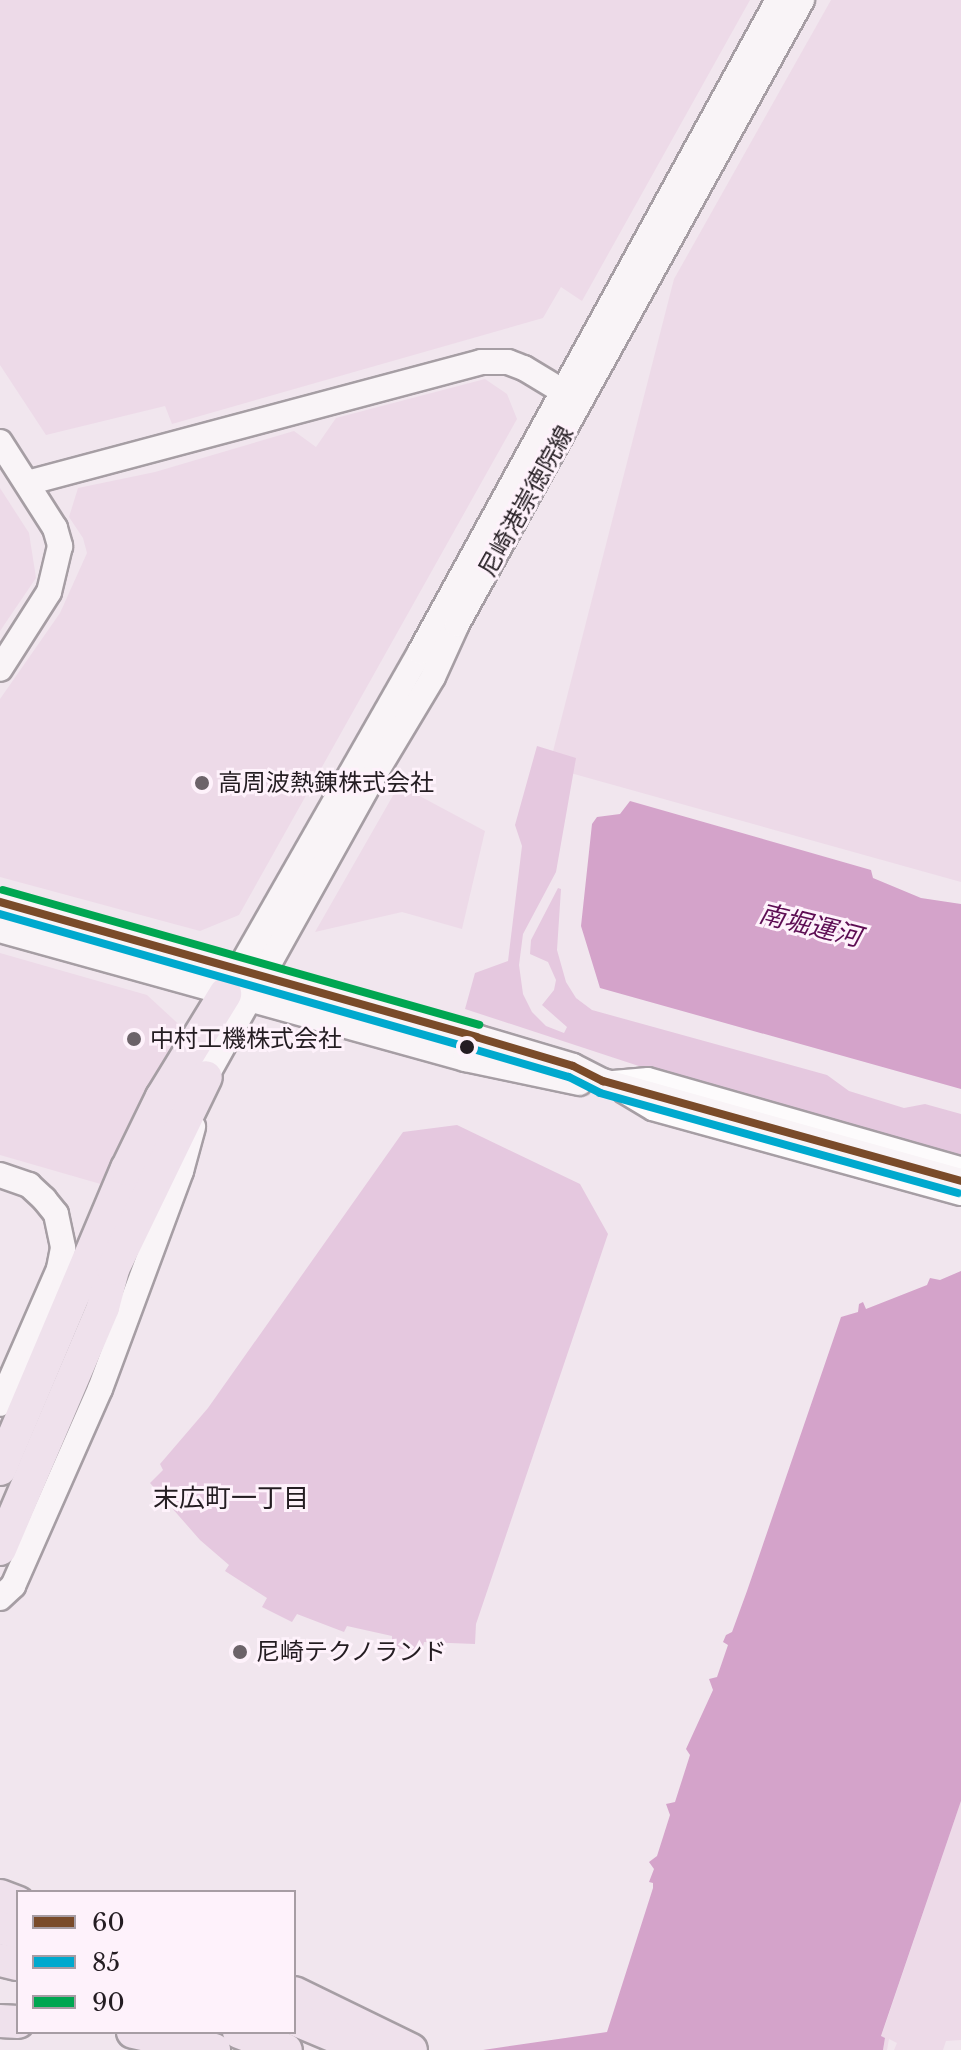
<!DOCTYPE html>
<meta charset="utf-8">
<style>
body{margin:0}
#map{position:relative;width:961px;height:2050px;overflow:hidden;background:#f1e6ee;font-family:"Libre Baskerville","Noto Sans JP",serif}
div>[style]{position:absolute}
.built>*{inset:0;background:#eddae8}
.green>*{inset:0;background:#e5c8df}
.water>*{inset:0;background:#d4a3ca}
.roads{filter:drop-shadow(2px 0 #a69ea4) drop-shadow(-2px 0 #a69ea4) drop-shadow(0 2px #a69ea4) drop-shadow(0 -2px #a69ea4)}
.street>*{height:18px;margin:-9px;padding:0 9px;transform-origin:9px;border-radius:9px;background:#fdfbfc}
.secondary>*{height:24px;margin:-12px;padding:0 12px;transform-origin:12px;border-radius:12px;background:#f9f4f7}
.highway>*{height:32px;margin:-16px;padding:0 16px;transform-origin:16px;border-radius:16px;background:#efe1ec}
.bus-1>*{height:8px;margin:-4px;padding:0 4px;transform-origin:4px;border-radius:4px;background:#7a4b2a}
.bus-2>*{height:8px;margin:-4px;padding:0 4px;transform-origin:4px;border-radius:4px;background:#00a9ce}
.bus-3>*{height:8px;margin:-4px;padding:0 4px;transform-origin:4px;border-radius:4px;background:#00a651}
.dots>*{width:22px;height:22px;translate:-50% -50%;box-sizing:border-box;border:4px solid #fef2fb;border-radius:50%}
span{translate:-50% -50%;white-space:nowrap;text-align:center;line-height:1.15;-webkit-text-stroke:6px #fef2fb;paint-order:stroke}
.street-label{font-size:24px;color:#241d22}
.poi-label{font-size:24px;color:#241d22}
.left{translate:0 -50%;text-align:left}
.water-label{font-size:26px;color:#5d0d53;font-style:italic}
.neighbourhood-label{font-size:26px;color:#241d22}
.legend{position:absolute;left:16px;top:1890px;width:280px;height:144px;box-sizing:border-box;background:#fef2fb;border:2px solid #a79da4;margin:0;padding:10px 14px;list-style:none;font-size:24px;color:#241d22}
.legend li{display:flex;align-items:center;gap:16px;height:40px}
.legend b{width:40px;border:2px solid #a79da4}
</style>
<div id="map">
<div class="built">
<i style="clip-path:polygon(0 0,750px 0,582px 301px,561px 287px,543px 318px,172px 424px,165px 406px,46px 435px,0 365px)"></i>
<i style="clip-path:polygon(831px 0,961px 0,961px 882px,549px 767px,674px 279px)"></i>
<i style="clip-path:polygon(485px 379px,507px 394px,517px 419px,239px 915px,200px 931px,0 877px,0 699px,60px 613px,87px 553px,83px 538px,69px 517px,78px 488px,155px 472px,294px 431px,316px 447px,336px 418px)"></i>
<i style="clip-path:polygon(0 488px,29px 533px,36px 578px,0 631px)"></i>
<i style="clip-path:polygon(399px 785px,485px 831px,462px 929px,402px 912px,315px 932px)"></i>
<i style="clip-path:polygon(0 953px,147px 995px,186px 1031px,104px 1185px,0 1155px)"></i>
<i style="clip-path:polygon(961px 1801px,961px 2040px,946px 2041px,943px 2050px,894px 2050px,897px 2043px,889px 2039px,887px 2050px,883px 2050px,885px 2039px,881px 2037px)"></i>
</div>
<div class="green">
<i style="clip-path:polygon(537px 746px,576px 758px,556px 872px,523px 934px,519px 965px,523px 994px,532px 1012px,546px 1026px,564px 1033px,567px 1027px,542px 1005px,554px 990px,556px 980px,548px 962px,530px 954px,531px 940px,558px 888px,561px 889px,557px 950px,566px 982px,576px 998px,592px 1010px,827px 1075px,849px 1091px,904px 1108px,925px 1104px,961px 1114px,961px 1158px,654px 1071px,465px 1009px,475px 973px,508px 961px,522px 846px,515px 825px)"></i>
<i style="clip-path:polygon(457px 1125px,580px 1184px,608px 1234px,476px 1624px,475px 1644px,424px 1642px,422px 1651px,392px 1648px,392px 1636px,347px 1626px,344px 1632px,297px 1614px,292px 1622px,262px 1607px,267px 1598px,225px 1571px,229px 1565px,200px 1540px,150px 1483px,163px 1470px,160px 1464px,208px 1408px,403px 1132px)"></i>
</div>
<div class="water">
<i style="clip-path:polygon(630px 801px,871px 870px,873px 878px,921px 898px,961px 904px,961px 1089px,600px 988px,581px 926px,592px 824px,597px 817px,620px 814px)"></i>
<i style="clip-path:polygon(961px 1271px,961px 1801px,881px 2036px,885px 2038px,883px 2050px,483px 2050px,607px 2032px,653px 1888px,653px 1883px,649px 1882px,654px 1869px,649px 1862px,657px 1856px,670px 1815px,666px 1804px,675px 1802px,690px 1755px,686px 1749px,713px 1690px,709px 1679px,717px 1677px,728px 1645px,723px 1642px,726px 1635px,732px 1632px,747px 1591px,841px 1317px,858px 1312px,859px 1304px,863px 1302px,866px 1309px,927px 1285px,930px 1278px,940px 1280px)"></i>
</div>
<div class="roads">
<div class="street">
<i style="left:613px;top:1080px;width:35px;rotate:-5deg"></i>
<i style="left:648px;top:1077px;width:325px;rotate:15.9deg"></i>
<i style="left:622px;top:1093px;width:35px;rotate:31deg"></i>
<i style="left:652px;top:1111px;width:320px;rotate:15.4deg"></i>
</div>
<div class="secondary">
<i style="left:0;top:442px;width:102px;rotate:57.4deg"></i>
<i style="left:55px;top:528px;width:19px;rotate:74deg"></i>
<i style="left:60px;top:546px;width:47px;rotate:103.4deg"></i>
<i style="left:49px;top:592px;width:91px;rotate:122.5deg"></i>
<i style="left:27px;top:483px;width:470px;rotate:-14.9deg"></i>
<i style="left:481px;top:362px;width:27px"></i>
<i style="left:508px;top:362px;width:17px;rotate:21deg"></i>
<i style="left:524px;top:368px;width:44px;rotate:31.2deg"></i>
<i style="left:0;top:902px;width:495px;rotate:15.8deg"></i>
<i style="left:476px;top:1037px;width:101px;rotate:16.6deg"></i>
<i style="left:573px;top:1066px;width:34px;rotate:27deg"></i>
<i style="left:603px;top:1081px;width:372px;rotate:15.6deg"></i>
<i style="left:0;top:930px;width:483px;rotate:15.5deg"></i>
<i style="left:465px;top:1059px;width:117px;rotate:11.8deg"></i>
<i style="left:225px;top:994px;width:394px;rotate:-60.3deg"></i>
<i style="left:420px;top:652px;width:744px;rotate:-61.23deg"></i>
<i style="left:202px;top:1091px;width:15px;rotate:-74deg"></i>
<i style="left:206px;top:1077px;width:338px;rotate:-60.9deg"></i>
<i style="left:370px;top:782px;width:122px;rotate:-59deg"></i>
<i style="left:433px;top:677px;width:58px;rotate:-65.6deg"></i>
<i style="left:457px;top:624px;width:713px;rotate:-61.06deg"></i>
<i style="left:0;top:1175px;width:31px;rotate:19deg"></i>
<i style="left:29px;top:1185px;width:21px;rotate:43deg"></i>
<i style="left:44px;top:1199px;width:19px;rotate:51deg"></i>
<i style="left:56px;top:1214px;width:35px;rotate:78deg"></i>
<i style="left:63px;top:1248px;width:21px;rotate:101deg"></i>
<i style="left:59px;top:1269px;width:147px;rotate:113.6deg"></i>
<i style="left:0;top:1598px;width:18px;rotate:-43deg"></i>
<i style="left:13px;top:1586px;width:215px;rotate:-66.2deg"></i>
<i style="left:100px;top:1389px;width:233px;rotate:-69.6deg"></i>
<i style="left:181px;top:1171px;width:46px;rotate:-74.7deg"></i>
</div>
<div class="highway">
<i style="left:0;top:1469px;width:326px;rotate:-67.1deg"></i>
<i style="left:127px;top:1169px;width:80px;rotate:-64.1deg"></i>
<i style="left:162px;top:1097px;width:121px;rotate:-58.5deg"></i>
<i style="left:0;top:1549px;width:263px;rotate:-66.9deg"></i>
<i style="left:103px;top:1307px;width:39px;rotate:-75deg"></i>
<i style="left:113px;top:1269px;width:213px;rotate:-64.2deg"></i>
<i style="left:0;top:1896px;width:19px;rotate:21deg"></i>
<i style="left:0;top:1928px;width:18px;rotate:13deg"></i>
<i style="left:0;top:1960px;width:18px;rotate:13deg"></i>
<i style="left:294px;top:1993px;width:130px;rotate:26deg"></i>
<i style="left:294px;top:2019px;width:80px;rotate:22.7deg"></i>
<i style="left:0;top:2021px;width:18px;rotate:3deg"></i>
<i style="left:133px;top:2032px;width:83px;rotate:12.5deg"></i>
<i style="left:239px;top:2032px;width:50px;rotate:21deg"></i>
</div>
</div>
<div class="bus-1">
<i style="left:0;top:902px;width:495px;rotate:15.8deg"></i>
<i style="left:476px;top:1037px;width:101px;rotate:16.6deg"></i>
<i style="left:573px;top:1066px;width:34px;rotate:27deg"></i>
<i style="left:603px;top:1081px;width:372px;rotate:15.6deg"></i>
</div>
<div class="bus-2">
<i style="left:0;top:914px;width:492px;rotate:15.9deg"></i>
<i style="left:473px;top:1049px;width:100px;rotate:16.3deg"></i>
<i style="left:569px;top:1077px;width:35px;rotate:27deg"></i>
<i style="left:600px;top:1093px;width:372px;rotate:15.6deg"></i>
</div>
<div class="bus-3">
<i style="left:3px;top:890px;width:495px;rotate:15.8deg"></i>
</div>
<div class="dots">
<i style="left:202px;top:783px;background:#6c6369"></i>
<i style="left:134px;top:1039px;background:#6c6369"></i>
<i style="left:467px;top:1047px;background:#241d22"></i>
<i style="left:240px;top:1652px;background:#6c6369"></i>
</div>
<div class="street-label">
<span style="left:526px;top:501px;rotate:-61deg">尼崎港崇徳院線</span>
</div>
<div class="poi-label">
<span class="left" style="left:218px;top:783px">高周波熱錬株式会社</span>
<span class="left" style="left:150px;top:1039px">中村工機株式会社</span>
<span class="left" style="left:256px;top:1652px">尼崎テクノランド</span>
</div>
<div class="water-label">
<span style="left:810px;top:926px;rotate:14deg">南堀運河</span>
</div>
<div class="neighbourhood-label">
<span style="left:231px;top:1499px">末広町一丁目</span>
</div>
<ul class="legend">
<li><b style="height:10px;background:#7a4b2a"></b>60</li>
<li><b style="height:10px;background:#00a9ce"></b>85</li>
<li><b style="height:10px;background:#00a651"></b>90</li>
</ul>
</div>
